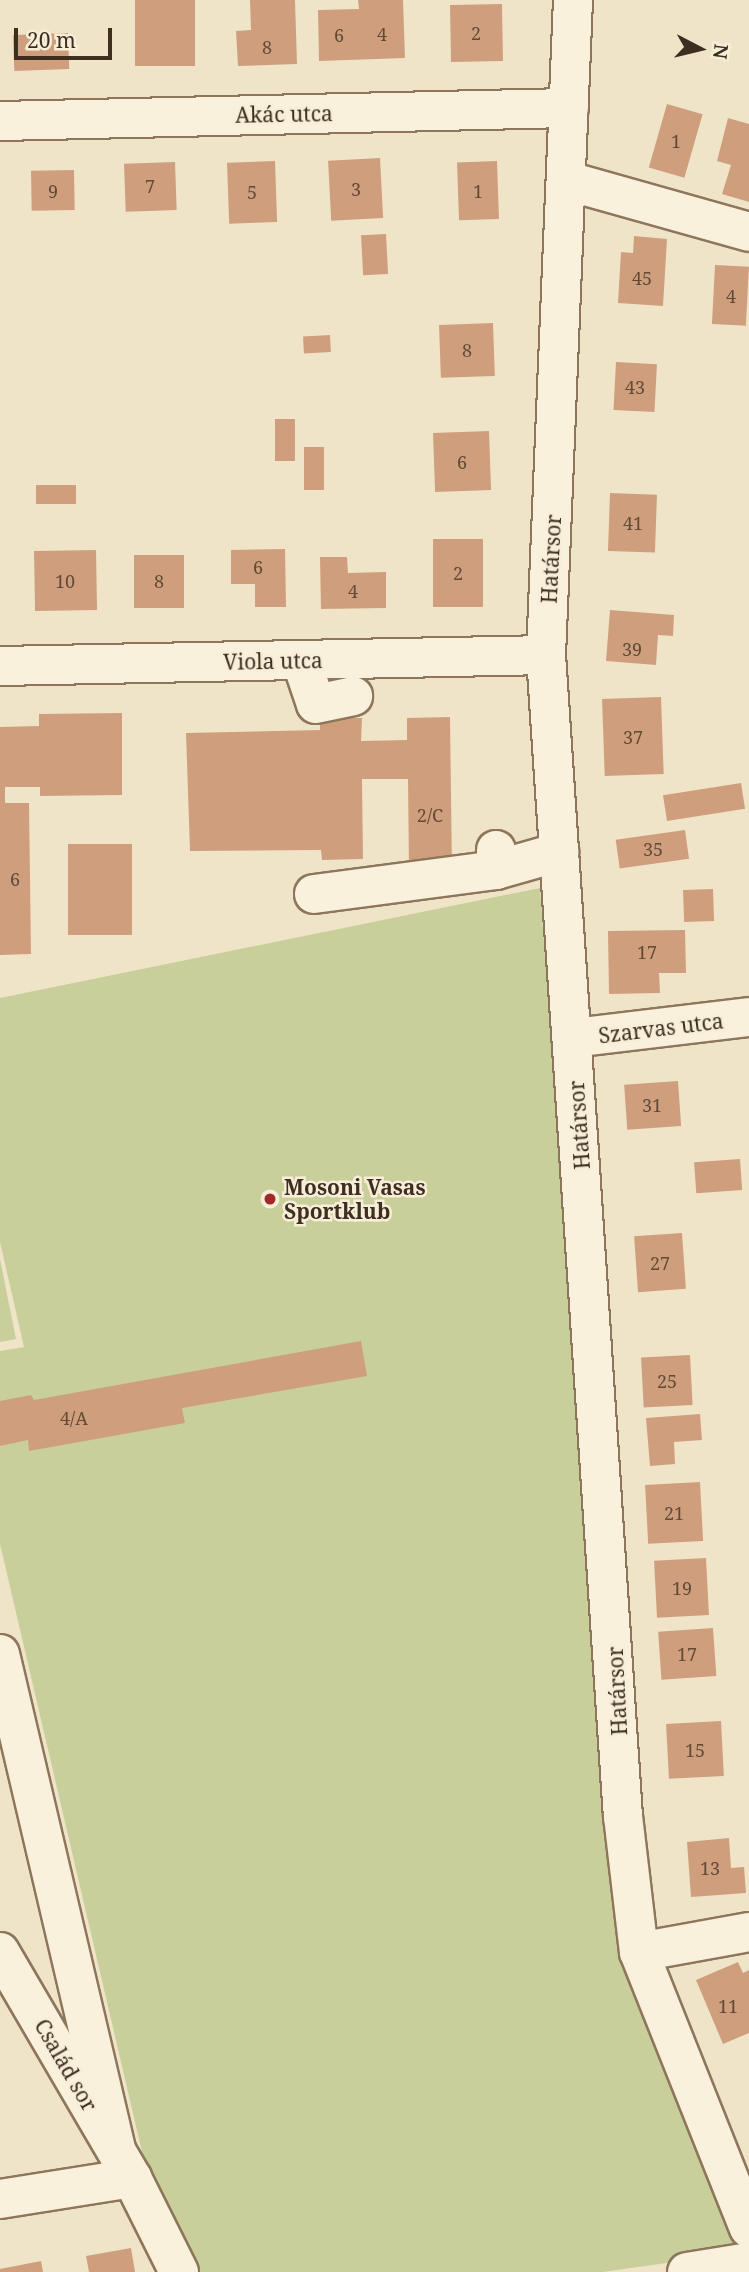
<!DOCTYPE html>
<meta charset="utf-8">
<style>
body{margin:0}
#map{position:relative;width:749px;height:2272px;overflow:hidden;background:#f0e4c8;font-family:"Noto Serif",serif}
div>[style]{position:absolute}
.green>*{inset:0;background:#c9cf9b}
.building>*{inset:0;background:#cf9f7d;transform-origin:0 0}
.roads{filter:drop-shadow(2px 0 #8d765c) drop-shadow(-2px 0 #8d765c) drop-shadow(0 2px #8d765c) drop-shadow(0 -2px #8d765c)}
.minor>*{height:38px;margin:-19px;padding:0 19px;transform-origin:19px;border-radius:19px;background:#faf1dc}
.dots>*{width:19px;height:19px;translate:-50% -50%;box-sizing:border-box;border:4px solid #f7eed8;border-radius:50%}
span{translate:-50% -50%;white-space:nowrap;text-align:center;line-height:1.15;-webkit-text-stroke:5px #f7eed8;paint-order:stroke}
.number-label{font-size:18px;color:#624a37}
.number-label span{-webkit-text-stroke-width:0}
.street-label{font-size:21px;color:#3d2e20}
.poi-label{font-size:21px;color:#3d2e20;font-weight:700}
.left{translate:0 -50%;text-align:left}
.north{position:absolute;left:665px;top:14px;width:70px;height:70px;-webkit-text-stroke:5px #f7eed8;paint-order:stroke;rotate:97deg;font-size:19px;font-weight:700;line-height:28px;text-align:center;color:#3d2e20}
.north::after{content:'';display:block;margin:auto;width:24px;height:32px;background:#3d2e20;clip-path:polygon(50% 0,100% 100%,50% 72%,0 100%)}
.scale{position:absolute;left:14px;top:28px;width:98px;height:32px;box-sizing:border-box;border:4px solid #3d2e20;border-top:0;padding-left:9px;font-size:21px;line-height:24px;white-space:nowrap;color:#3d2e20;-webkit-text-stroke:5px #f7eed8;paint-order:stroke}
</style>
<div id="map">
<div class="green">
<i style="clip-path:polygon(540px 888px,608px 1818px,744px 2252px,603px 2272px,196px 2272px,142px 2152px,0 1544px,0 1351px,24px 1347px,0 1242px,0 998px)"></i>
<i style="clip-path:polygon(0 1259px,16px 1339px,0 1342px)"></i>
</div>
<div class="building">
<i style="left:135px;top:0;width:60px;height:66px"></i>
<i style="clip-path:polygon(250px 0,295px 0,297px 64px,238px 66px,236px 31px,251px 30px)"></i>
<i style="clip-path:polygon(358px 0,403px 0,405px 58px,319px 61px,318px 10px,359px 9px)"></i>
<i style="left:502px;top:4px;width:57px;height:52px;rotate:89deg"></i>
<i style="left:68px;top:33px;width:36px;height:55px;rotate:88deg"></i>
<i style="left:667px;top:104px;width:37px;height:66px;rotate:16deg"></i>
<i style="clip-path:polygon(728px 118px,749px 124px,749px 202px,722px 194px,731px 165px,717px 161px)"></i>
<i style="left:380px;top:158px;width:60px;height:52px;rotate:87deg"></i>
<i style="left:275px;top:161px;width:61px;height:48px;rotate:88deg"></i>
<i style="left:497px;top:161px;width:58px;height:40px;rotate:88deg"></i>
<i style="left:175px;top:162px;width:48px;height:51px;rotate:88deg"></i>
<i style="left:74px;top:170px;width:40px;height:43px;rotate:89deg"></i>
<i style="left:386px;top:234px;width:40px;height:25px;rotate:87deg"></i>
<i style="clip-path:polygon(634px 236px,667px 239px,663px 306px,618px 303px,621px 252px,633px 253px)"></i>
<i style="left:715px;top:265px;width:34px;height:59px;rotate:3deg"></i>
<i style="left:493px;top:323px;width:53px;height:54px;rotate:88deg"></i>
<i style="left:330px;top:335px;width:17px;height:27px;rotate:87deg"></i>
<i style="left:616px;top:362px;width:41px;height:48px;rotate:3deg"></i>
<i style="left:275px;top:419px;width:20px;height:42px"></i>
<i style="left:489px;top:431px;width:59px;height:56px;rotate:88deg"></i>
<i style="left:324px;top:447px;width:43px;height:20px;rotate:90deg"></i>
<i style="left:36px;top:485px;width:40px;height:19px"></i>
<i style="left:610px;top:493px;width:47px;height:58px;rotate:2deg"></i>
<i style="left:433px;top:539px;width:50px;height:68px"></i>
<i style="clip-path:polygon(285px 549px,286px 607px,255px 607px,255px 584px,231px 584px,231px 550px)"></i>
<i style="left:96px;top:550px;width:60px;height:62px;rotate:89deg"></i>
<i style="left:134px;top:555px;width:50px;height:53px"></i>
<i style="clip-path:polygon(320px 557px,347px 557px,348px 573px,386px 572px,386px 608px,321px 609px)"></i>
<i style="clip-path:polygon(610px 610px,674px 615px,673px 636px,658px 635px,656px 665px,606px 661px)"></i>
<i style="left:661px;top:697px;width:77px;height:59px;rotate:88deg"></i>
<i style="clip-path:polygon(122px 713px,122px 795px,40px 796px,40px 787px,5px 787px,5px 803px,29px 803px,31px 954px,0 955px,0 727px,39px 726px,39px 714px)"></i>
<i style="clip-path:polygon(450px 717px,452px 872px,409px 872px,408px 779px,362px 779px,363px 859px,322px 860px,321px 850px,190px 851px,186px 733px,320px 730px,320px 718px,362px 718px,361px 741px,407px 740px,407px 718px)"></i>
<i style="left:741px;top:783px;width:26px;height:79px;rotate:81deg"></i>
<i style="left:685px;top:830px;width:29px;height:70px;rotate:82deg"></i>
<i style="left:132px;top:844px;width:91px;height:64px;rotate:90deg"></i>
<i style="left:713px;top:889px;width:32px;height:30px;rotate:88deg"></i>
<i style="clip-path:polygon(685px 930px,686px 973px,659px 973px,660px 993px,609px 994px,608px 931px)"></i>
<i style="left:678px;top:1081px;width:45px;height:54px;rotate:86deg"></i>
<i style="left:740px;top:1159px;width:31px;height:46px;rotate:86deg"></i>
<i style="left:682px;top:1233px;width:56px;height:48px;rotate:86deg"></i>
<i style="clip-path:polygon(361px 1341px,367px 1376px,182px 1408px,185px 1423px,29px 1451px,28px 1440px,0 1446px,0 1401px,31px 1395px,34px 1400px)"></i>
<i style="left:690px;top:1355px;width:50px;height:49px;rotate:87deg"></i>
<i style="clip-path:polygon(700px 1414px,702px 1440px,674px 1442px,675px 1464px,650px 1466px,646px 1418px)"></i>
<i style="left:700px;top:1482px;width:59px;height:55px;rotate:87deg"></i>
<i style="left:706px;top:1558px;width:57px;height:52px;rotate:87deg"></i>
<i style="left:713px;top:1628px;width:48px;height:55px;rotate:86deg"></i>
<i style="left:721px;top:1721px;width:55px;height:55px;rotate:87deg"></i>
<i style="clip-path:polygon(729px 1838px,731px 1868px,744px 1867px,746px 1893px,691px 1897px,687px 1842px)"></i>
<i style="clip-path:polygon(738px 1962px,743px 1973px,749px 1970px,749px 2033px,723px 2044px,696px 1980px)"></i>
<i style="clip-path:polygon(131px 2248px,135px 2272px,89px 2272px,86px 2256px)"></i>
<i style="clip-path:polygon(41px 2261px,43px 2272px,0 2272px,0 2269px)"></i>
</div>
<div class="roads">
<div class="minor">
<i style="left:573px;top:0;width:656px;rotate:92.36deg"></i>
<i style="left:546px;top:655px;width:1164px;rotate:86.21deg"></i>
<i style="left:623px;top:1816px;width:137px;rotate:83.3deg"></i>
<i style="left:639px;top:1952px;width:297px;rotate:68.3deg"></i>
<i style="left:0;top:121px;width:569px;rotate:-1.31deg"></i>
<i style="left:568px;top:181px;width:188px;rotate:15.7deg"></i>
<i style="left:301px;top:660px;width:46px;rotate:71.2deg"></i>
<i style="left:316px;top:704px;width:38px;rotate:-12deg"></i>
<i style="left:0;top:666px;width:546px;rotate:-1.15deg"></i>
<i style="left:496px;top:850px;width:20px;rotate:90deg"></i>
<i style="left:496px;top:870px;width:66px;rotate:-15.9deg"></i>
<i style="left:314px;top:894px;width:184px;rotate:-7.5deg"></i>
<i style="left:573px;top:1038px;width:177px;rotate:-6.8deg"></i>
<i style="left:0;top:1654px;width:508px;rotate:76.81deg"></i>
<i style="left:0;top:1952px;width:262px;rotate:59.7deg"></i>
<i style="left:132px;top:2178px;width:105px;rotate:63.4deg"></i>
<i style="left:639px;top:1952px;width:112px;rotate:-10.3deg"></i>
<i style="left:0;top:2199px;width:134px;rotate:-9deg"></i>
<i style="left:687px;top:2272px;width:63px;rotate:-9.2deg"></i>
</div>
</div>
<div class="dots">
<i style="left:270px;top:1199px;background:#9e2a2b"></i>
</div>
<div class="number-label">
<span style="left:476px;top:33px">2</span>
<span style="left:382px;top:34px">4</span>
<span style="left:339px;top:35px">6</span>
<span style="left:267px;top:47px">8</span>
<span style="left:676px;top:141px">1</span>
<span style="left:150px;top:186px">7</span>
<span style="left:356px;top:189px">3</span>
<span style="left:53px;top:191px">9</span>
<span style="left:478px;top:191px">1</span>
<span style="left:252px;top:192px">5</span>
<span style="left:642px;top:278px">45</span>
<span style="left:731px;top:296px">4</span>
<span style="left:467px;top:350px">8</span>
<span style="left:635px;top:387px">43</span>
<span style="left:462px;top:462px">6</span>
<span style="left:633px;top:523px">41</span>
<span style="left:258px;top:567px">6</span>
<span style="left:458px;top:573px">2</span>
<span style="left:65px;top:581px">10</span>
<span style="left:159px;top:581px">8</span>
<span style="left:353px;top:591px">4</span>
<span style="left:632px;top:649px">39</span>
<span style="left:633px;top:737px">37</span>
<span style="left:430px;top:815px">2/C</span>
<span style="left:653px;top:849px">35</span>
<span style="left:15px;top:879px">6</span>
<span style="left:647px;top:952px">17</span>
<span style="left:652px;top:1105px">31</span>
<span style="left:660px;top:1263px">27</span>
<span style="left:667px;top:1381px">25</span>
<span style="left:74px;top:1418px">4/A</span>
<span style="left:674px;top:1513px">21</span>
<span style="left:682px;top:1588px">19</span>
<span style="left:687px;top:1654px">17</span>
<span style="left:695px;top:1750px">15</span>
<span style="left:710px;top:1868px">13</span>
<span style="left:728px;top:2006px">11</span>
</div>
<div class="street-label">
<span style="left:284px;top:114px;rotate:-1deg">Akác utca</span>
<span style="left:551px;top:559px;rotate:-87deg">Határsor</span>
<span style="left:273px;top:661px;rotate:-1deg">Viola utca</span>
<span style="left:661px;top:1028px;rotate:-7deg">Szarvas utca</span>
<span style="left:579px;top:1125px;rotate:-94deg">Határsor</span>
<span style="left:617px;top:1691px;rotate:-93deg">Határsor</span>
<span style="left:66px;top:2065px;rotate:60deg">Család sor</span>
</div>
<div class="poi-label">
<span class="left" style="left:284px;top:1199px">Mosoni Vasas<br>Sportklub</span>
</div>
<div class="north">N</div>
<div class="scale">20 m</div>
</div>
